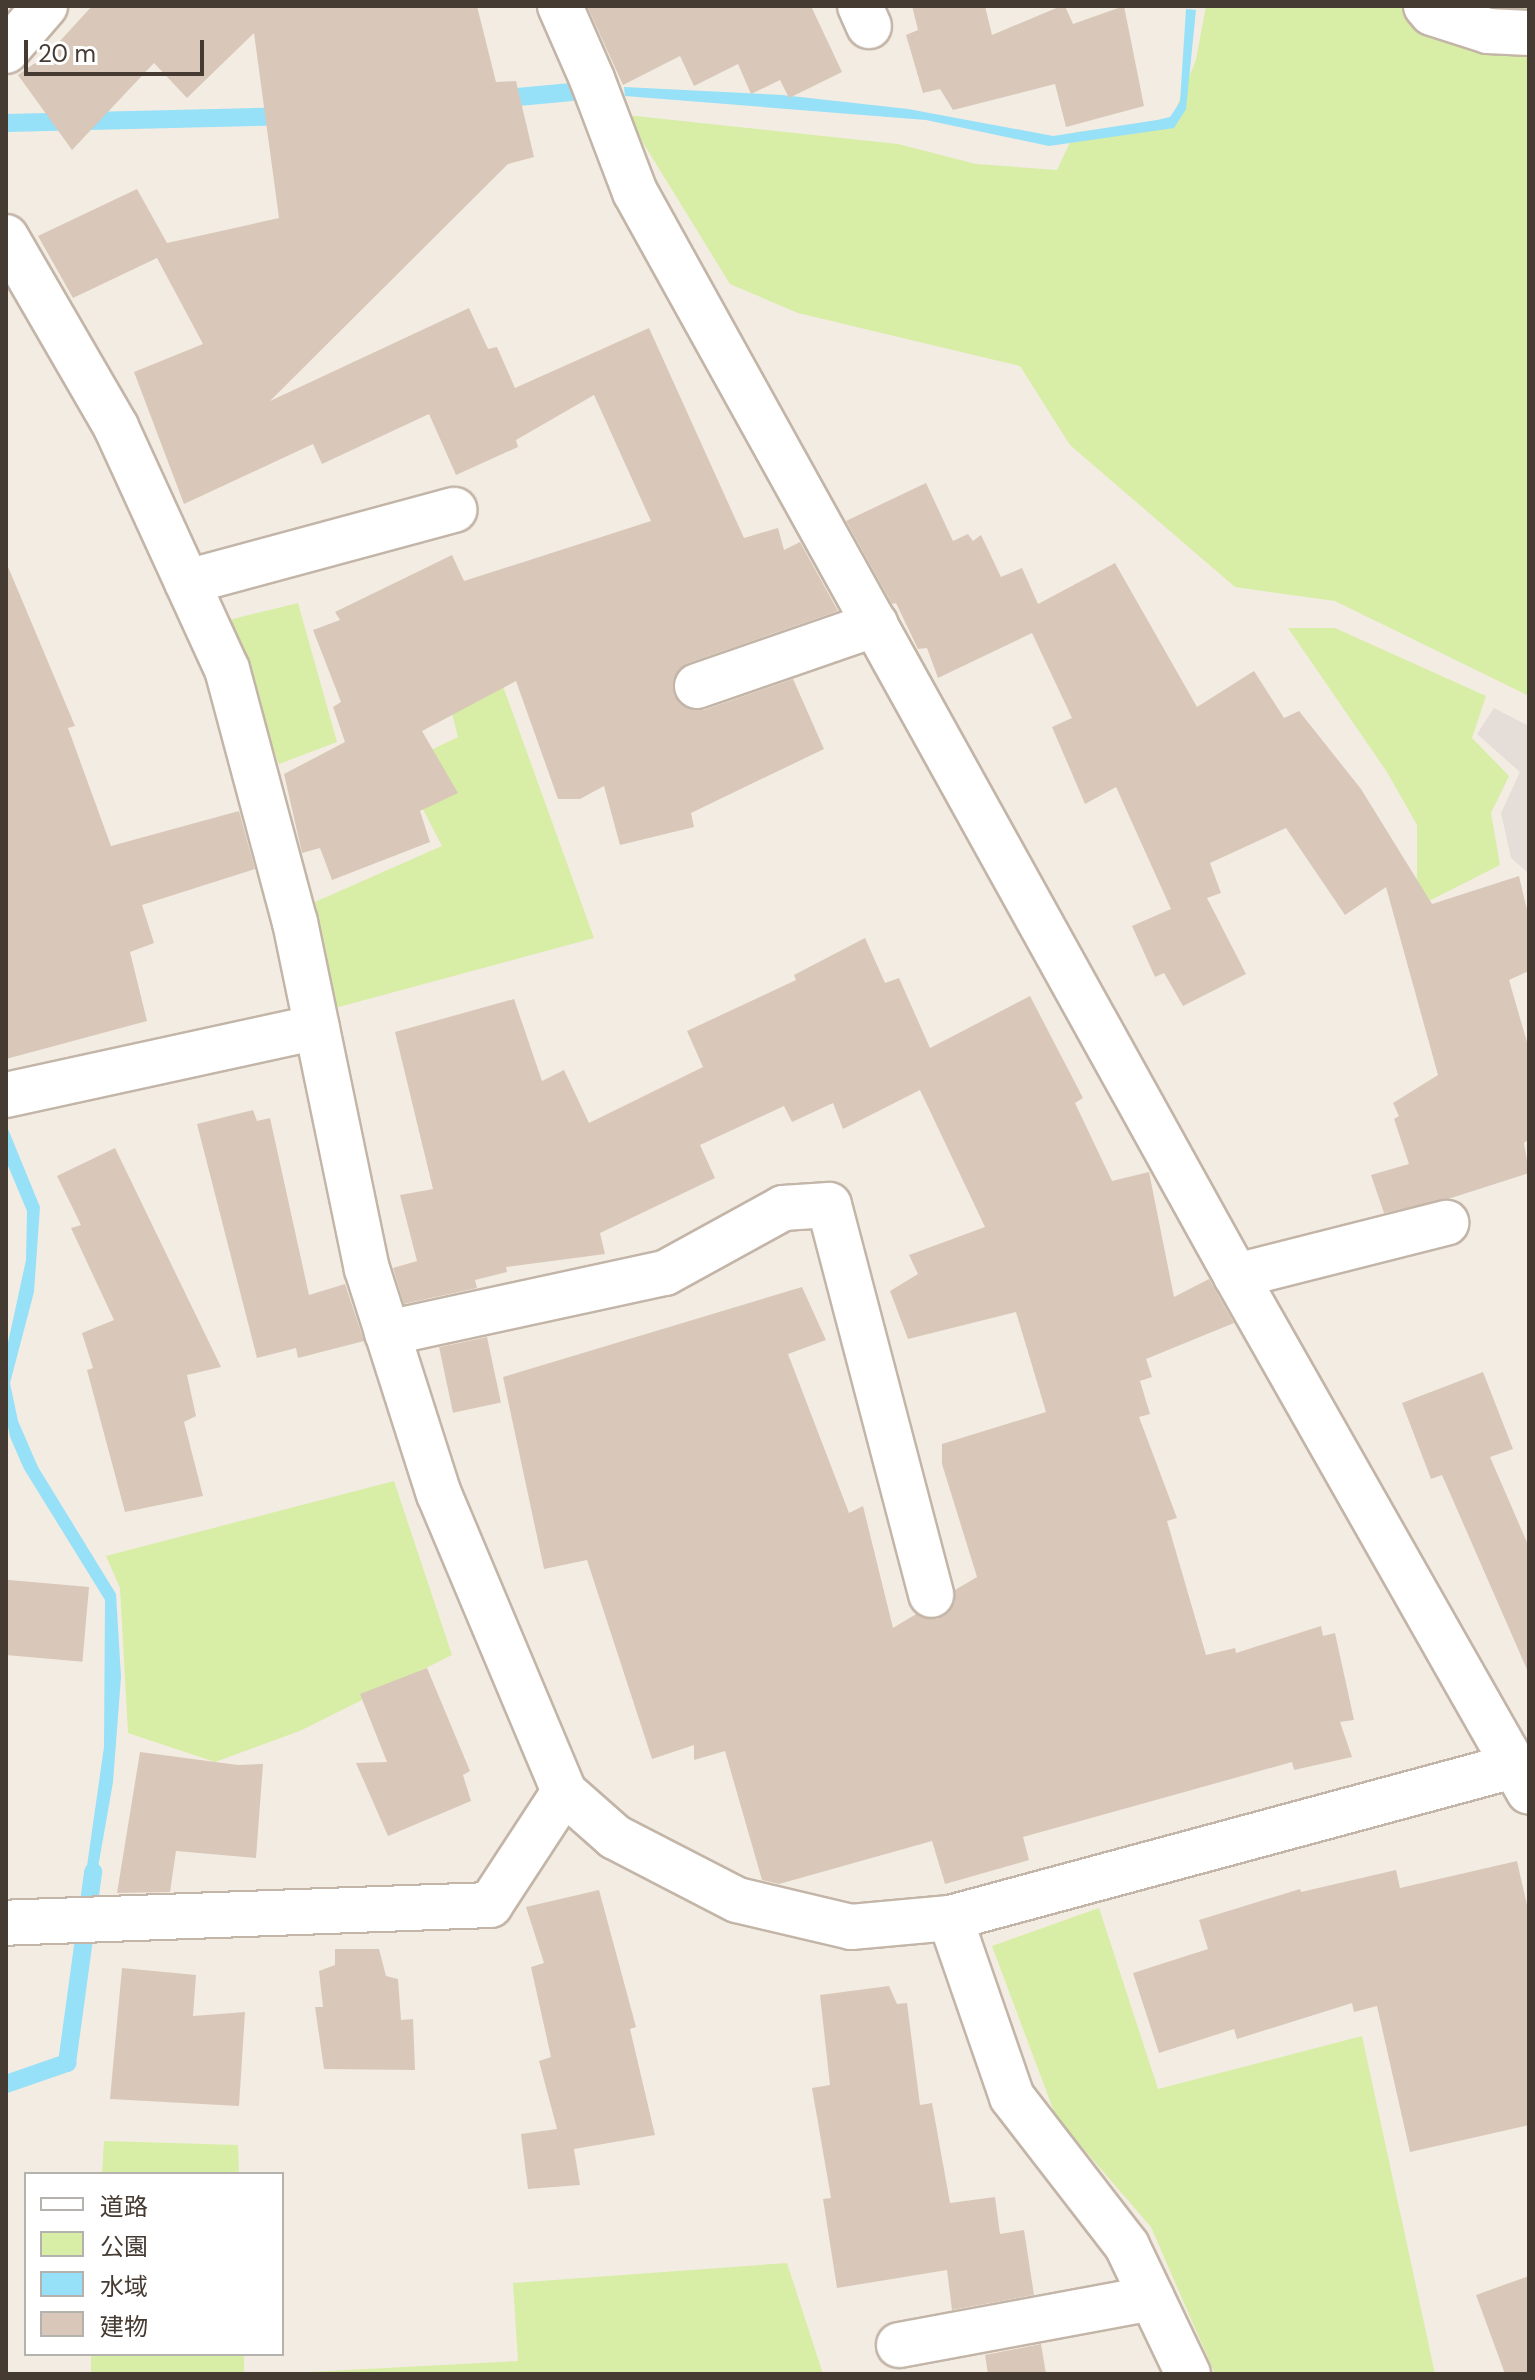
<!DOCTYPE html>
<meta charset="utf-8">
<style>
body{margin:0}
#map{position:relative;width:1535px;height:2380px;overflow:hidden;background:#f3ece2;font-family:"DM Sans","Noto Sans JP",sans-serif}
div>[style]{position:absolute}
.industrial>*{inset:0;background:#e5ddd8}
.green>*{inset:0;background:#d8eda6;transform-origin:0 0}
.water>*{inset:0;background:#96e0f8}
.stream>*{height:18px;margin:-9px;padding:0 9px;transform-origin:9px;border-radius:9px;background:#96e0f8}
.building>*{inset:0;background:#d9c8b9;transform-origin:0 0}
.roads{filter:drop-shadow(2px 0 #c3b5a7) drop-shadow(-2px 0 #c3b5a7) drop-shadow(0 2px #c3b5a7) drop-shadow(0 -2px #c3b5a7)}
.minor>*{height:44px;margin:-22px;padding:0 22px;transform-origin:22px;border-radius:22px;background:#fff}
span{translate:-50% -50%;white-space:nowrap;text-align:center;line-height:1.15;-webkit-text-stroke:7px #fff;paint-order:stroke}
.frame{position:absolute;inset:0;border:8px solid #463b32;pointer-events:none}
.legend{position:absolute;left:24px;top:2172px;width:260px;height:184px;box-sizing:border-box;background:#fff;border:2px solid #b5b1ad;margin:0;padding:10px 14px;list-style:none;font-size:24px;color:#463b32}
.legend li{display:flex;align-items:center;gap:16px;height:40px}
.legend b{width:40px;border:2px solid #b5b1ad}
.scale{position:absolute;left:24px;top:40px;width:180px;height:36px;box-sizing:border-box;border:4px solid #463b32;border-top:0;padding-left:10px;font-size:24px;line-height:28px;white-space:nowrap;color:#463b32;-webkit-text-stroke:6px #fff;paint-order:stroke}
</style>
<div id="map">
<div class="industrial">
<i style="clip-path:polygon(1494px 708px,1529px 726px,1529px 874px,1511px 858px,1501px 813px,1520px 772px,1477px 734px)"></i>
</div>
<div class="green">
<i style="clip-path:polygon(1206px 6px,1529px 6px,1529px 696px,1335px 601px,1235px 587px,1070px 445px,1020px 366px,798px 313px,730px 284px,626px 115px,898px 144px,976px 164px,1057px 170px,1075px 132px,1170px 123px,1196px 60px)"></i>
<i style="clip-path:polygon(470px 595px,594px 938px,335px 1008px,315px 902px,442px 846px,400px 765px,458px 737px,426px 612px)"></i>
<i style="clip-path:polygon(298px 603px,337px 742px,279px 764px,225px 621px)"></i>
<i style="clip-path:polygon(1288px 628px,1335px 628px,1486px 696px,1472px 738px,1509px 776px,1491px 813px,1500px 865px,1417px 907px,1417px 825px,1387px 772px)"></i>
<i style="clip-path:polygon(394px 1481px,452px 1655px,302px 1730px,215px 1762px,128px 1733px,120px 1588px,106px 1556px)"></i>
<i style="clip-path:polygon(1099px 1908px,1158px 2089px,1362px 2036px,1435px 2374px,1215px 2374px,1151px 2227px,1056px 2117px,992px 1946px)"></i>
<i style="clip-path:polygon(104px 2141px,238px 2145px,239px 2174px,102px 2174px)"></i>
<i style="clip-path:polygon(787px 2263px,823px 2374px,271px 2374px,518px 2361px,513px 2283px)"></i>
<i style="left:91px;top:2354px;width:153px;height:20px"></i>
</div>
<div class="water">
<i style="clip-path:polygon(1186px 9px,1196px 10px,1186px 109px,1174px 128px,1049px 146px,926px 120px,625px 96px,624px 87px,782px 95px,908px 109px,1053px 136px,1157px 120px,1170px 117px,1180px 102px)"></i>
<i style="clip-path:polygon(6px 1124px,40px 1207px,34px 1292px,10px 1383px,18px 1421px,38px 1467px,116px 1594px,121px 1677px,113px 1782px,93px 1896px,83px 1894px,104px 1747px,105px 1600px,24px 1469px,10px 1437px,6px 1416px,6px 1352px,26px 1260px,27px 1211px,6px 1161px)"></i>
</div>
<div class="stream">
<i style="left:496px;top:99px;width:76px;rotate:-5.3deg"></i>
<i style="left:6px;top:123px;width:281px;rotate:-1.4deg"></i>
<i style="left:6px;top:2084px;width:65px;rotate:-19deg"></i>
<i style="left:67px;top:2063px;width:193px;rotate:-82.2deg"></i>
</div>
<div class="building">
<i style="clip-path:polygon(92px 6px,477px 6px,496px 82px,516px 81px,534px 157px,508px 164px,270px 401px,469px 308px,488px 349px,497px 347px,515px 388px,649px 328px,744px 538px,778px 528px,784px 550px,800px 542px,838px 611px,688px 663px,679px 669px,673px 681px,674px 695px,680px 704px,692px 710px,704px 710px,793px 679px,824px 749px,691px 813px,694px 827px,620px 845px,604px 786px,580px 799px,558px 799px,516px 681px,422px 731px,458px 793px,420px 811px,430px 842px,332px 880px,320px 848px,302px 853px,284px 774px,345px 742px,333px 707px,341px 702px,313px 630px,340px 620px,335px 612px,452px 555px,464px 581px,651px 521px,594px 395px,516px 440px,518px 447px,456px 475px,429px 414px,322px 464px,313px 444px,184px 504px,134px 372px,203px 344px,157px 258px,73px 298px,38px 236px,137px 189px,167px 243px,279px 218px,254px 33px,187px 98px,154px 63px,72px 150px,18px 75px,49px 53px)"></i>
<i style="clip-path:polygon(587px 6px,811px 6px,842px 72px,789px 98px,780px 80px,751px 94px,738px 64px,694px 86px,680px 56px,623px 85px)"></i>
<i style="clip-path:polygon(912px 6px,985px 6px,992px 35px,1061px 6px,1065px 6px,1073px 24px,1124px 6px,1144px 106px,1066px 127px,1055px 84px,953px 110px,940px 89px,923px 93px,906px 35px,918px 30px)"></i>
<i style="clip-path:polygon(926px 483px,953px 541px,968px 534px,973px 541px,981px 535px,1001px 577px,1022px 568px,1038px 604px,1115px 563px,1197px 707px,1254px 671px,1284px 718px,1299px 711px,1361px 789px,1432px 904px,1519px 876px,1529px 918px,1529px 971px,1509px 980px,1529px 1049px,1529px 1139px,1524px 1143px,1529px 1173px,1448px 1199px,1384px 1213px,1371px 1175px,1409px 1164px,1394px 1119px,1399px 1116px,1393px 1103px,1438px 1075px,1386px 887px,1345px 915px,1286px 828px,1210px 863px,1221px 893px,1207px 898px,1246px 974px,1183px 1006px,1164px 973px,1155px 977px,1132px 926px,1171px 909px,1116px 787px,1085px 804px,1052px 727px,1072px 718px,1032px 633px,938px 678px,927px 648px,918px 649px,896px 603px,892px 604px,846px 521px)"></i>
<i style="clip-path:polygon(6px 562px,75px 726px,68px 728px,111px 846px,239px 811px,255px 869px,142px 905px,154px 943px,130px 952px,147px 1021px,6px 1059px)"></i>
<i style="clip-path:polygon(865px 938px,885px 983px,899px 978px,930px 1048px,1030px 996px,1083px 1098px,1075px 1103px,1112px 1181px,1149px 1172px,1174px 1297px,1209px 1279px,1234px 1323px,1146px 1359px,1152px 1377px,1140px 1381px,1150px 1414px,1139px 1417px,1177px 1518px,1167px 1521px,1206px 1655px,1235px 1648px,1236px 1653px,1321px 1626px,1323px 1636px,1335px 1633px,1354px 1720px,1340px 1722px,1352px 1757px,1294px 1770px,1292px 1762px,1023px 1837px,1029px 1860px,945px 1884px,932px 1841px,779px 1884px,762px 1880px,725px 1751px,694px 1760px,694px 1745px,652px 1759px,587px 1560px,544px 1569px,503px 1377px,802px 1287px,826px 1340px,788px 1354px,849px 1513px,863px 1506px,893px 1628px,916px 1614px,937px 1619px,948px 1613px,955px 1602px,955px 1590px,977px 1577px,942px 1464px,942px 1444px,1046px 1412px,1016px 1312px,908px 1339px,890px 1291px,918px 1274px,909px 1255px,985px 1227px,920px 1090px,843px 1129px,833px 1103px,792px 1122px,784px 1106px,700px 1145px,715px 1178px,600px 1233px,605px 1254px,506px 1267px,507px 1272px,475px 1280px,477px 1288px,404px 1304px,393px 1268px,417px 1261px,400px 1195px,433px 1189px,395px 1032px,514px 999px,542px 1081px,564px 1070px,589px 1123px,703px 1067px,687px 1031px,796px 980px,794px 975px)"></i>
<i style="clip-path:polygon(253px 1110px,257px 1121px,270px 1118px,309px 1295px,345px 1284px,364px 1341px,298px 1358px,296px 1348px,257px 1358px,197px 1124px)"></i>
<i style="clip-path:polygon(115px 1148px,221px 1367px,187px 1375px,196px 1416px,184px 1422px,203px 1496px,125px 1512px,87px 1370px,93px 1368px,82px 1333px,114px 1320px,71px 1228px,81px 1225px,57px 1176px)"></i>
<i style="left:487px;top:1337px;width:67px;height:49px;rotate:78deg"></i>
<i style="clip-path:polygon(1483px 1372px,1513px 1449px,1490px 1457px,1529px 1547px,1529px 1674px,1442px 1475px,1431px 1479px,1402px 1403px)"></i>
<i style="left:89px;top:1587px;width:75px;height:83px;rotate:95deg"></i>
<i style="clip-path:polygon(427px 1668px,470px 1771px,463px 1775px,471px 1801px,388px 1836px,356px 1763px,387px 1762px,360px 1694px)"></i>
<i style="clip-path:polygon(140px 1752px,238px 1765px,263px 1764px,256px 1858px,176px 1851px,170px 1892px,117px 1893px)"></i>
<i style="clip-path:polygon(1517px 1861px,1529px 1914px,1529px 2125px,1410px 2152px,1377px 2006px,1354px 2012px,1352px 2003px,1237px 2039px,1234px 2029px,1159px 2053px,1133px 1973px,1208px 1949px,1199px 1920px,1300px 1889px,1301px 1892px,1396px 1870px,1400px 1888px)"></i>
<i style="clip-path:polygon(599px 1890px,636px 2027px,630px 2029px,655px 2135px,574px 2149px,580px 2185px,528px 2189px,521px 2134px,557px 2129px,539px 2061px,551px 2057px,531px 1967px,544px 1963px,526px 1907px)"></i>
<i style="clip-path:polygon(335px 1949px,379px 1949px,386px 1976px,398px 1979px,401px 2020px,413px 2019px,415px 2070px,324px 2069px,315px 2007px,323px 2007px,319px 1971px,335px 1965px)"></i>
<i style="clip-path:polygon(122px 1968px,196px 1975px,193px 2016px,245px 2012px,239px 2106px,110px 2099px)"></i>
<i style="clip-path:polygon(889px 1986px,897px 2004px,907px 2003px,920px 2105px,932px 2103px,950px 2203px,995px 2197px,1000px 2234px,1024px 2230px,1034px 2295px,952px 2310px,947px 2270px,837px 2288px,823px 2199px,831px 2198px,812px 2088px,830px 2085px,820px 1995px)"></i>
<i style="clip-path:polygon(1529px 2276px,1529px 2374px,1505px 2374px,1476px 2295px)"></i>
<i style="clip-path:polygon(1041px 2344px,1046px 2374px,988px 2374px,985px 2355px)"></i>
</div>
<div class="roads">
<div class="minor">
<i style="left:560px;top:6px;width:80px;rotate:66.3deg"></i>
<i style="left:592px;top:79px;width:121px;rotate:69.2deg"></i>
<i style="left:635px;top:192px;width:1239px;rotate:60.99deg"></i>
<i style="left:1236px;top:1276px;width:593px;rotate:60.41deg"></i>
<i style="left:860px;top:6px;width:22px;rotate:66deg"></i>
<i style="left:1426px;top:6px;width:9px;rotate:49deg"></i>
<i style="left:1432px;top:13px;width:59px;rotate:17.8deg"></i>
<i style="left:1488px;top:31px;width:41px;rotate:2.8deg"></i>
<i style="left:6px;top:51px;width:60px;rotate:-49.1deg"></i>
<i style="left:6px;top:237px;width:220px;rotate:59.9deg"></i>
<i style="left:116px;top:427px;width:266px;rotate:65.4deg"></i>
<i style="left:227px;top:669px;width:262px;rotate:75deg"></i>
<i style="left:295px;top:922px;width:354px;rotate:78.3deg"></i>
<i style="left:367px;top:1269px;width:236px;rotate:72.3deg"></i>
<i style="left:439px;top:1494px;width:323px;rotate:67.2deg"></i>
<i style="left:564px;top:1792px;width:135px;rotate:123.2deg"></i>
<i style="left:490px;top:1905px;width:484px;rotate:177.9deg"></i>
<i style="left:187px;top:582px;width:277px;rotate:-15.1deg"></i>
<i style="left:697px;top:686px;width:189px;rotate:-19.1deg"></i>
<i style="left:6px;top:1095px;width:318px;rotate:-12.3deg"></i>
<i style="left:1236px;top:1276px;width:217px;rotate:-14.2deg"></i>
<i style="left:387px;top:1333px;width:284px;rotate:-12.2deg"></i>
<i style="left:665px;top:1273px;width:135px;rotate:-28.8deg"></i>
<i style="left:783px;top:1208px;width:46px;rotate:-3.7deg"></i>
<i style="left:829px;top:1205px;width:403px;rotate:75.3deg"></i>
<i style="left:564px;top:1792px;width:68px;rotate:41.4deg"></i>
<i style="left:615px;top:1837px;width:137px;rotate:27.3deg"></i>
<i style="left:737px;top:1900px;width:117px;rotate:13.3deg"></i>
<i style="left:851px;top:1927px;width:99px;rotate:-5.2deg"></i>
<i style="left:950px;top:1918px;width:583px;rotate:-15.11deg"></i>
<i style="left:950px;top:1918px;width:189px;rotate:70.9deg"></i>
<i style="left:1012px;top:2097px;width:188px;rotate:52.3deg"></i>
<i style="left:1127px;top:2246px;width:142px;rotate:64.5deg"></i>
<i style="left:899px;top:2345px;width:257px;rotate:-10.5deg"></i>
</div>
</div>
<div class="frame"></div>
<ul class="legend">
<li><b style="height:10px;background:#fff"></b>道路</li>
<li><b style="height:22px;background:#d8eda6"></b>公園</li>
<li><b style="height:22px;background:#96e0f8"></b>水域</li>
<li><b style="height:22px;background:#d9c8b9"></b>建物</li>
</ul>
<div class="scale">20 m</div>
</div>
